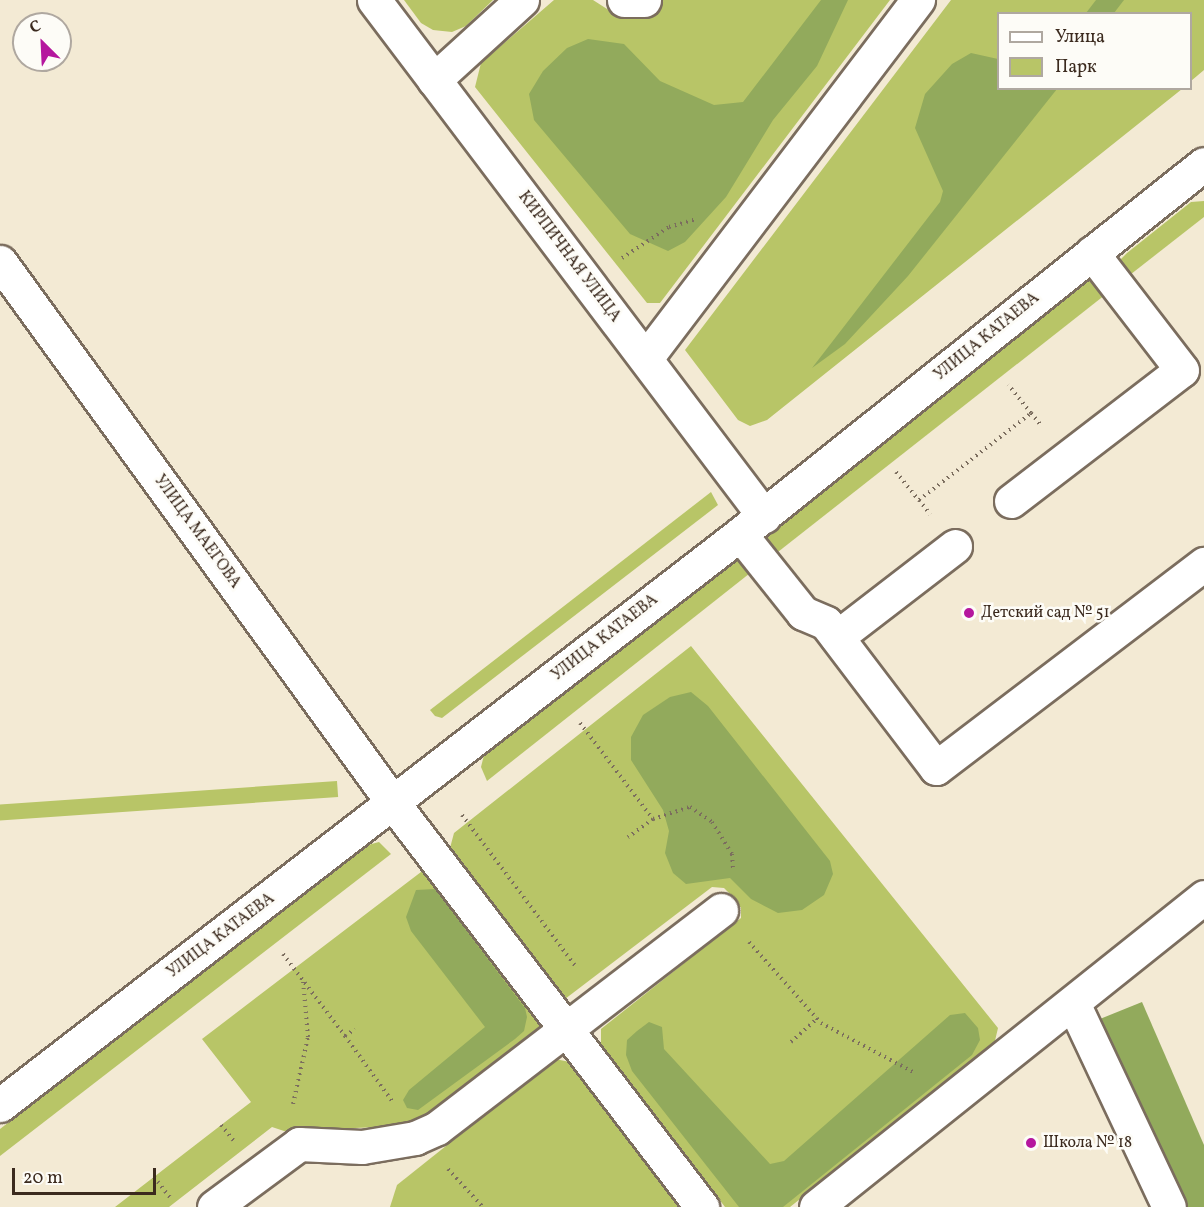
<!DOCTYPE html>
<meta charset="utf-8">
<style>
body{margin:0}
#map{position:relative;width:1204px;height:1207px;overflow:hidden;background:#f3ead4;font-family:Vollkorn,serif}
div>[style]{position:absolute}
.green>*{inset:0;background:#b8c567;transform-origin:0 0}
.forest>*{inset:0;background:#92aa5c}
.path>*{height:4px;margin-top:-2px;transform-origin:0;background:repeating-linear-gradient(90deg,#7b6d5e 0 1.5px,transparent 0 6px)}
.roads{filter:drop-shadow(2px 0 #7b6d5e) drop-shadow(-2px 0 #7b6d5e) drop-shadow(0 2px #7b6d5e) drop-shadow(0 -2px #7b6d5e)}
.minor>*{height:33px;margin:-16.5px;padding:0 16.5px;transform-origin:16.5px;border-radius:16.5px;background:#fff}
.dots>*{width:16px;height:16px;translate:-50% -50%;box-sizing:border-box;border:3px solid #fdfcf7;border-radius:50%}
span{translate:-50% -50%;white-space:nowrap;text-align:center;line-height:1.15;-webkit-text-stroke:5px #fdfcf7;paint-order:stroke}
.street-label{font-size:16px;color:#3b2a1e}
.poi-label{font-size:16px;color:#3b2a1e}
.left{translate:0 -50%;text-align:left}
.legend{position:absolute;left:997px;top:12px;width:195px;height:78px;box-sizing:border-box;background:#fdfcf7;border:2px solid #afa8a0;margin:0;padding:8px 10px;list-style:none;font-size:18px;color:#3b2a1e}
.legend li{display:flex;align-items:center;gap:12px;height:30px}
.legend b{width:30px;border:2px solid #afa8a0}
.north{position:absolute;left:12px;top:12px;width:60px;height:60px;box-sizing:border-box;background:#fdfcf7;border:2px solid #afa8a0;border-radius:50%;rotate:336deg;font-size:16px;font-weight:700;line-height:24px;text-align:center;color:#3b2a1e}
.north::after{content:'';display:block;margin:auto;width:21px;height:27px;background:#b5179e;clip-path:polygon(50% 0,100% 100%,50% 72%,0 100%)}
.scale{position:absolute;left:12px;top:1168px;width:144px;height:27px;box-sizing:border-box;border:3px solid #3b2a1e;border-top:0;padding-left:8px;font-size:18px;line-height:21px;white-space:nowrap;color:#3b2a1e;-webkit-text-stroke:4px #fdfcf7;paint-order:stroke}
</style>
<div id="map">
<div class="green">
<i style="clip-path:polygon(404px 0,493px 0,466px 26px,452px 32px,433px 30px,421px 23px)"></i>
<i style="clip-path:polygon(554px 0,593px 0,618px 16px,633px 15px,654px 0,890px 0,660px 303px,647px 303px,475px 87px,481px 63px)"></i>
<i style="clip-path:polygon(951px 0,1204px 0,1204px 70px,1191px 81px,1190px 14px,998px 14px,998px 88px,1182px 89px,767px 420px,750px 426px,738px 420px,685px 350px)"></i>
<i style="clip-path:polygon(1204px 201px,1204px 217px,1126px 278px,1119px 268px,1119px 261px,1127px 253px,1191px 202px)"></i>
<i style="clip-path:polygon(1088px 281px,1096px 281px,1110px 291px,769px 559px,765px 541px,769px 535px)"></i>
<i style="clip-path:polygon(711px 492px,718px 505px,442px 718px,435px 716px,430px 710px)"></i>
<i style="clip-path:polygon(745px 553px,759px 566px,487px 781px,481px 767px,484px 755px)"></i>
<i style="clip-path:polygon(691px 646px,998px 1028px,994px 1045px,790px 1207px,725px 1207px,601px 1045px,601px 1029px,741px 918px,741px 908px,732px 896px,724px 888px,712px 887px,565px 999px,450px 848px,454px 833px)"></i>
<i style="left:337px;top:781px;width:16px;height:419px;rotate:86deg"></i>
<i style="clip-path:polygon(379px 842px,391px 854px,0 1156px,0 1129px,368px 845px)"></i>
<i style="clip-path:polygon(428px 871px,540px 1018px,540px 1028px,433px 1113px,402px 1126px,284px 1131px,272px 1127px,169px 1207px,115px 1207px,251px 1102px,202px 1039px,421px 872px)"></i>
<i style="clip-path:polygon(555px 1059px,570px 1062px,681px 1207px,390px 1207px,397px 1185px)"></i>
</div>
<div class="forest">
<i style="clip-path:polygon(821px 0,848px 0,817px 66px,773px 120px,726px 197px,685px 242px,668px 251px,630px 234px,534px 120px,529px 94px,543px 71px,567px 48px,588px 39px,624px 44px,660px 81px,714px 105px,743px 102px)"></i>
<i style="clip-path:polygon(1096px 0,1124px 0,1114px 13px,1086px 13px)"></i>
<i style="clip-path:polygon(971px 53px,998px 59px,998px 88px,1057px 89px,908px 276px,845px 344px,812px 368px,940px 202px,943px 191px,915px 128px,925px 94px,952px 64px)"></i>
<i style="clip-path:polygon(691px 692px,708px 706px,830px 861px,833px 874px,824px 895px,802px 910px,778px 913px,751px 899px,730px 878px,686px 884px,673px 873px,665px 853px,669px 831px,663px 810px,631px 760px,631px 737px,643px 715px,670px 697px)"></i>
<i style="clip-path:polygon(435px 889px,525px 1008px,527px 1017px,524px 1031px,515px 1039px,418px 1110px,407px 1108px,403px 1100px,409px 1090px,485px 1027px,411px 931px,406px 917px,416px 890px)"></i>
<i style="clip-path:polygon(1142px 1002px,1204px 1145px,1204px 1207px,1180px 1207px,1095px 1021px)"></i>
<i style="clip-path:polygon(965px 1013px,978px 1028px,980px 1040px,972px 1055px,783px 1207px,739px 1207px,632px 1071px,626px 1055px,627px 1040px,637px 1031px,649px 1022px,662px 1027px,664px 1049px,770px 1164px,784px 1161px,950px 1015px)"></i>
</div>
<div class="path">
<i style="left:622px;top:258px;width:56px;rotate:-33.4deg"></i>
<i style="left:669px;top:227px;width:29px;rotate:-16deg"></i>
<i style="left:1031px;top:413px;width:14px;rotate:51deg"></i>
<i style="left:896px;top:472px;width:36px;rotate:51deg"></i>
<i style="left:919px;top:500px;width:142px;rotate:-37.8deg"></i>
<i style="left:1031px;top:413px;width:36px;rotate:-129deg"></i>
<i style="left:919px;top:500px;width:18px;rotate:52deg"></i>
<i style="left:580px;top:723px;width:121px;rotate:52.8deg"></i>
<i style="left:653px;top:819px;width:31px;rotate:144deg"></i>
<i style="left:462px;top:815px;width:191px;rotate:53.1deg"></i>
<i style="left:653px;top:819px;width:39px;rotate:-18deg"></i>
<i style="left:690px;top:807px;width:27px;rotate:34deg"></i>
<i style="left:712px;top:822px;width:38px;rotate:58deg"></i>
<i style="left:732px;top:854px;width:16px;rotate:86deg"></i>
<i style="left:749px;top:942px;width:108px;rotate:48.4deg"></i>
<i style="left:821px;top:1023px;width:106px;rotate:28deg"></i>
<i style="left:283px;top:954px;width:103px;rotate:52.9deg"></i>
<i style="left:345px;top:1036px;width:12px;rotate:-35deg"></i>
<i style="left:345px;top:1036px;width:80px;rotate:54.1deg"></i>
<i style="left:791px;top:1042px;width:36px;rotate:-42deg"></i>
<i style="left:293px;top:1104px;width:69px;rotate:-77.4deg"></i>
<i style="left:308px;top:1037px;width:56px;rotate:-95.1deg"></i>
<i style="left:221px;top:1125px;width:21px;rotate:51deg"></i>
<i style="left:448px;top:1169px;width:52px;rotate:47.4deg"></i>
<i style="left:154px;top:1177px;width:29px;rotate:52deg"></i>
</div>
<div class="roads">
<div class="minor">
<i style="left:374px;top:0;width:647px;rotate:52.92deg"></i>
<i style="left:624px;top:0;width:20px"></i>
<i style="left:434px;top:80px;width:119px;rotate:-42.3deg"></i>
<i style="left:0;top:262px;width:669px;rotate:54deg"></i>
<i style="left:393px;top:803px;width:509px;rotate:52.59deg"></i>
<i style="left:646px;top:358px;width:450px;rotate:-52.8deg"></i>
<i style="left:1011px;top:501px;width:215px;rotate:-37.5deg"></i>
<i style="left:1182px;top:370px;width:148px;rotate:-127.6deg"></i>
<i style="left:740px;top:534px;width:101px;rotate:51.4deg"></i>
<i style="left:803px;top:613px;width:25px;rotate:23deg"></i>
<i style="left:826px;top:623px;width:182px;rotate:52.8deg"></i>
<i style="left:936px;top:768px;width:337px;rotate:-37.3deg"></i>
<i style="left:837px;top:637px;width:149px;rotate:-37.6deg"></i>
<i style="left:1073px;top:1003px;width:225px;rotate:64.8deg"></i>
<i style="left:0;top:1105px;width:935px;rotate:-37.65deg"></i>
<i style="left:740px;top:534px;width:593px;rotate:-38.57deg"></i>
<i style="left:214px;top:1207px;width:106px;rotate:-36.5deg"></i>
<i style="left:299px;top:1144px;width:63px;rotate:2.7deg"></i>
<i style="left:362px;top:1147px;width:54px;rotate:-9.6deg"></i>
<i style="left:415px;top:1138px;width:24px;rotate:-24deg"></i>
<i style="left:437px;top:1128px;width:358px;rotate:-37.5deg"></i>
<i style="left:816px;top:1207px;width:497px;rotate:-38.6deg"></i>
</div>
</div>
<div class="dots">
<i style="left:969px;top:613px;background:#b5179e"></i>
<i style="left:1031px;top:1143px;background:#b5179e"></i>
</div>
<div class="street-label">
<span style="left:569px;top:257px;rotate:53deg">КИРПИЧНАЯ УЛИЦА</span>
<span style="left:987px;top:337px;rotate:-39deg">УЛИЦА КАТАЕВА</span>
<span style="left:197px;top:532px;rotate:54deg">УЛИЦА МАЕГОВА</span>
<span style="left:605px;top:638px;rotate:-38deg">УЛИЦА КАТАЕВА</span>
<span style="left:221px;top:936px;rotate:-37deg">УЛИЦА КАТАЕВА</span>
</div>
<div class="poi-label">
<span class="left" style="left:981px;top:613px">Детский сад № 51</span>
<span class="left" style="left:1043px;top:1143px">Школа № 18</span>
</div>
<ul class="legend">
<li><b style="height:8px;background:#fff"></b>Улица</li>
<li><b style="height:16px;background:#b8c567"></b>Парк</li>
</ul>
<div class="north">С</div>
<div class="scale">20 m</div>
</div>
